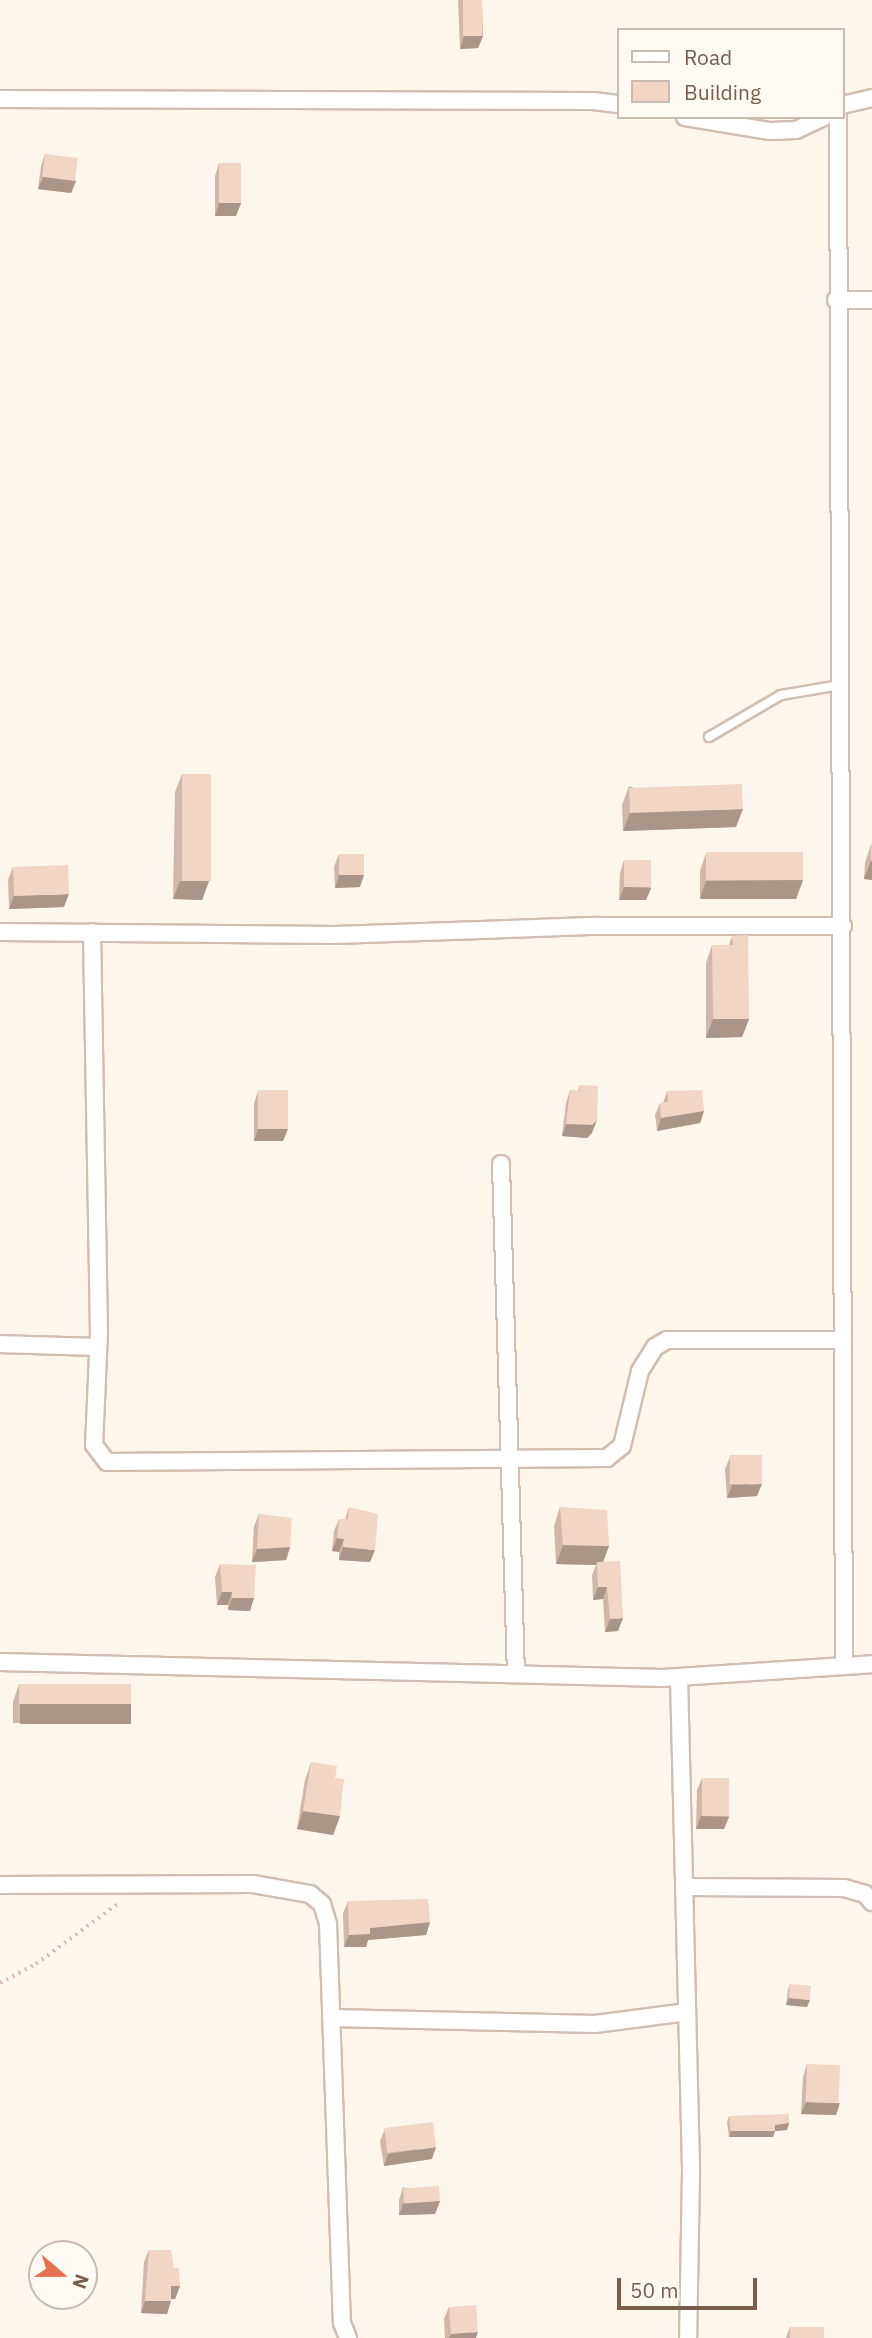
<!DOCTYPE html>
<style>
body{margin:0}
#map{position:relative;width:872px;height:2338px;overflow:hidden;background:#fdf6ec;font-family:"IBM Plex Sans",sans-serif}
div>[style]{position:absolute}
.path>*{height:3.5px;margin-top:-1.75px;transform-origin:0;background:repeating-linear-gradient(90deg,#d9b8a5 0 2px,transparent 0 7px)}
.roads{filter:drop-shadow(2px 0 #d1beb0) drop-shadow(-2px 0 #d1beb0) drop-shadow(0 2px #d1beb0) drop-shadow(0 -2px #d1beb0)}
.service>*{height:8px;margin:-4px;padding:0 4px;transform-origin:4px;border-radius:4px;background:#fff}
.minor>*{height:16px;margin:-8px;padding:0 8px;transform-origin:8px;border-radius:8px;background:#fff}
.wall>*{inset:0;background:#d1b7a8}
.shaded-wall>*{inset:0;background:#aa9588;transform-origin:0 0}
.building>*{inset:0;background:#f3d5c3;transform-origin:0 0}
span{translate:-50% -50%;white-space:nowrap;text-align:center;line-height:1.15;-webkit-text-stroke:5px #fffaf3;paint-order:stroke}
.legend{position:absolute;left:617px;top:28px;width:228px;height:91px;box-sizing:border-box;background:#fffaf3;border:2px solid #cabbb1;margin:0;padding:9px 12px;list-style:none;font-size:21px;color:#7a5c4d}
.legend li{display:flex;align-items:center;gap:14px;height:35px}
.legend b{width:35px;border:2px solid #cabbb1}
.north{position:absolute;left:28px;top:2240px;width:70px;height:70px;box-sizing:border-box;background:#fffaf3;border:2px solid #cabbb1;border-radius:50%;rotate:110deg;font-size:19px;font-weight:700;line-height:28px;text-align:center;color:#7a5c4d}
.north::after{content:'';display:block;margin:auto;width:24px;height:32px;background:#e76f51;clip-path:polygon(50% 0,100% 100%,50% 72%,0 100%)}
.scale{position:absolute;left:617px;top:2278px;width:140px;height:32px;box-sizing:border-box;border:4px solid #7a5c4d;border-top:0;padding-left:9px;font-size:21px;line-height:24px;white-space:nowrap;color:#7a5c4d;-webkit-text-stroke:5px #fffaf3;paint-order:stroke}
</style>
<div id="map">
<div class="path">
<i style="left:0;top:1983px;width:41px;rotate:-27.8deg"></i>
<i style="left:36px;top:1964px;width:104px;rotate:-36.4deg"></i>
</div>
<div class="roads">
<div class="service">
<i style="left:709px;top:737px;width:83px;rotate:-30.3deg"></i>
<i style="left:781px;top:695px;width:60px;rotate:-9.6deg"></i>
</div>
<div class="minor">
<i style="left:0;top:99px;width:593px;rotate:0.19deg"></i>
<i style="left:593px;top:101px;width:25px;rotate:7deg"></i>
<i style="left:842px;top:105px;width:31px;rotate:-13deg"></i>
<i style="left:685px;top:117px;width:86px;rotate:9.4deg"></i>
<i style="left:770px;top:131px;width:26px;rotate:-2deg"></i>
<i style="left:796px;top:130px;width:31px;rotate:-25deg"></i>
<i style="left:838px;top:117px;width:1547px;rotate:89.78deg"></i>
<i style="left:836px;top:300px;width:36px"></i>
<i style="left:0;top:932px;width:335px;rotate:0.5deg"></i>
<i style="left:335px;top:935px;width:262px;rotate:-2deg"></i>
<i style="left:597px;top:926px;width:246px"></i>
<i style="left:92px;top:932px;width:400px;rotate:89deg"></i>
<i style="left:99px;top:1332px;width:113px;rotate:92.5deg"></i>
<i style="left:94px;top:1445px;width:21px;rotate:53deg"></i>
<i style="left:107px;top:1462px;width:500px;rotate:-0.46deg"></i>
<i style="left:607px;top:1458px;width:19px;rotate:-39deg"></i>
<i style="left:622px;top:1446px;width:77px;rotate:-76.5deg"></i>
<i style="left:640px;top:1371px;width:28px;rotate:-58deg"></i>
<i style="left:655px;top:1347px;width:14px;rotate:-30deg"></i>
<i style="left:667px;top:1340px;width:175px"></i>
<i style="left:501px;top:1164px;width:510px;rotate:88.32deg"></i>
<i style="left:0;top:1344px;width:98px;rotate:1.8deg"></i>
<i style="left:0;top:1662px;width:663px;rotate:1.38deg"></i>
<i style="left:663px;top:1678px;width:209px;rotate:-3.8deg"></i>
<i style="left:679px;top:1677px;width:495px;rotate:88.6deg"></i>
<i style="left:691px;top:2172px;width:166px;rotate:91deg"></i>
<i style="left:0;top:1885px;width:253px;rotate:-0.2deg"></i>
<i style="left:253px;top:1884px;width:58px;rotate:10deg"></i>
<i style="left:310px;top:1894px;width:16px;rotate:40deg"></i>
<i style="left:322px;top:1904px;width:21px;rotate:73deg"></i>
<i style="left:328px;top:1924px;width:399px;rotate:88deg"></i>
<i style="left:342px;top:2323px;width:16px;rotate:68deg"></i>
<i style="left:684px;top:1887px;width:160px;rotate:0.4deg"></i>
<i style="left:844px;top:1888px;width:22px;rotate:16deg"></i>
<i style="left:865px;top:1894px;width:11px;rotate:49deg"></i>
<i style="left:331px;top:2018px;width:264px;rotate:1.3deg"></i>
<i style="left:595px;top:2024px;width:93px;rotate:-7.4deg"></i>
</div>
</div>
<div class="wall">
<i style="clip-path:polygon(458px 0,482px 0,483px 36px,478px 48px,460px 49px)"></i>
<i style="clip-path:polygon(45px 154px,76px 181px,71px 193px,38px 189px,41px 166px)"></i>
<i style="clip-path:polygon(219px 163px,241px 203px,236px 216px,215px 216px,215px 176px)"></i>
<i style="clip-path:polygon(182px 774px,209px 881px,202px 900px,173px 899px,175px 792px)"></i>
<i style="clip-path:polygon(629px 786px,736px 827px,623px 831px,622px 805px)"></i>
<i style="clip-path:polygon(871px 844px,872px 880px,864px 879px,865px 863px)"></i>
<i style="clip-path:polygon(706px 853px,803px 880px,796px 899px,700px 899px,700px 871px)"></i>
<i style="clip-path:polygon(339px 854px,360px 887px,335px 888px,334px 867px)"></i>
<i style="clip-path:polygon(624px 860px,651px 888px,646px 900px,619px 900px,620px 873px)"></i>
<i style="clip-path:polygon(13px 867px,64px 907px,9px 909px,8px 880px)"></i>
<i style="clip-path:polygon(732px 936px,749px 1019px,742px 1037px,706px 1038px,706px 963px,712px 945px,729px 945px)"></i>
<i style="clip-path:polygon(580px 1085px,592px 1133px,587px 1138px,562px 1136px,566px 1103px,570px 1090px,578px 1091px)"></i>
<i style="clip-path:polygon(258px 1091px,283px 1141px,254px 1141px,254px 1103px)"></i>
<i style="clip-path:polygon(667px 1091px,704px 1111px,700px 1123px,657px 1131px,655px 1115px,660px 1103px,663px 1103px)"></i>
<i style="clip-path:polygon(730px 1457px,757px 1496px,727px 1498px,725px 1469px)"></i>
<i style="clip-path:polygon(349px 1507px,370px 1562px,339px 1560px,339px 1552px,332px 1551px,334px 1531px,339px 1519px,345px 1519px)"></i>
<i style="clip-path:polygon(560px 1507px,609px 1546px,603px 1562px,618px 1631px,605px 1632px,603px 1599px,593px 1600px,592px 1575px,596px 1565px,556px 1564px,554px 1526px)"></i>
<i style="clip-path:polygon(259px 1514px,290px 1547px,286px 1560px,252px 1562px,254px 1526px)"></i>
<i style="clip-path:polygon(220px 1564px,250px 1611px,228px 1610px,228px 1605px,217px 1605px,215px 1577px)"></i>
<i style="clip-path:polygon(19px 1684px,124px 1723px,13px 1723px,13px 1702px)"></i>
<i style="clip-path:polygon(311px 1762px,335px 1778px,340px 1816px,333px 1835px,297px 1829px,305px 1780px)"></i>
<i style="clip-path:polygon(702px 1778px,729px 1817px,724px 1829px,696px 1829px,697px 1790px)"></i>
<i style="clip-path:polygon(348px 1901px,430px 1922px,426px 1935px,368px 1940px,366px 1947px,344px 1947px,343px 1914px)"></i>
<i style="clip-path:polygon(790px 1984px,807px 2007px,786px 2005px,788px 1990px)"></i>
<i style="clip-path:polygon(807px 2064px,836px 2115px,801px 2114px,803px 2077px)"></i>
<i style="clip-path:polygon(729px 2116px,789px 2123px,787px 2130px,775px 2131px,773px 2137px,729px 2137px,727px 2122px)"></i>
<i style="clip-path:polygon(385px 2129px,432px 2159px,384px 2166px,380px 2141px)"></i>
<i style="clip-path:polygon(403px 2187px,440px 2201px,435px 2214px,399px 2215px,399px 2200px)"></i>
<i style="clip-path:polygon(149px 2250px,174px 2268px,180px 2286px,175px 2299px,171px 2299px,167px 2314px,141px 2313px,144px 2262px)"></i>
<i style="clip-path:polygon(449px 2307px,476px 2338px,445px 2338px,444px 2319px)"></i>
<i style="clip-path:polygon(790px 2327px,824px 2338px,786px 2338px)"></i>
</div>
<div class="shaded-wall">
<i style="clip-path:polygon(464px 36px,483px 36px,478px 48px,460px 49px)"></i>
<i style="clip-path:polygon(43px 177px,76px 181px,71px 193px,38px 189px)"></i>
<i style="clip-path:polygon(219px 203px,241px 203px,236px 216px,215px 216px)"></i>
<i style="clip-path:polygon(743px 809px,736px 827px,623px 831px,630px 812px)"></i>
<i style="clip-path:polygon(871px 861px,872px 861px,872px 880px,864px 879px)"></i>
<i style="clip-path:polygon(339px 875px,364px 875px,360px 887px,335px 888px)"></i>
<i style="clip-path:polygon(803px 880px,796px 899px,700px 899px,706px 881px)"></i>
<i style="clip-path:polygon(180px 881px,209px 881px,202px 900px,173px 899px)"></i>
<i style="clip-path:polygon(624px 887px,651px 888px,646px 900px,619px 900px)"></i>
<i style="clip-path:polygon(69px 894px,64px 907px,9px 909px,14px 896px)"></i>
<i style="clip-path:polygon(713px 1019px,749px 1019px,742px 1037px,706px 1038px)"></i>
<i style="clip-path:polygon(704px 1111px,700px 1123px,657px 1131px,661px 1118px)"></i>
<i style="clip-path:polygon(597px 1120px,592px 1133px,587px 1138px,562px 1136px,566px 1124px)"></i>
<i style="clip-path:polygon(258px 1129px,288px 1129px,283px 1141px,254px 1141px)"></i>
<i style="clip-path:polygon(762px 1484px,757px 1496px,727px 1498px,732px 1485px)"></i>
<i style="clip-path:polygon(337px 1538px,344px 1539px,339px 1552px,332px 1551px)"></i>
<i style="clip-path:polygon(563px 1545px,609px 1546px,602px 1565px,597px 1562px,596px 1565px,556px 1564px)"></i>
<i style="clip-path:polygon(290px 1547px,286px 1560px,252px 1562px,257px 1549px)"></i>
<i style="clip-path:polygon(343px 1547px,375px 1550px,370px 1562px,339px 1560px)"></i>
<i style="clip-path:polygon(598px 1587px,607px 1587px,603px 1599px,593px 1600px)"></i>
<i style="clip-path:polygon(222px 1592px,232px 1592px,228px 1605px,217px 1605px)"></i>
<i style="clip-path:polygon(232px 1598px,254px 1598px,250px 1611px,228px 1610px)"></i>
<i style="clip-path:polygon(623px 1618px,618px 1631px,605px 1632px,610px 1619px)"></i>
<i style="left:20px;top:1704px;width:111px;height:20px"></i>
<i style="clip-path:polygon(303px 1811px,340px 1816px,333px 1835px,297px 1829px)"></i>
<i style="clip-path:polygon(701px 1816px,729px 1817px,724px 1829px,696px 1829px)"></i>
<i style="clip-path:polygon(430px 1922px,426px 1935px,368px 1940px,366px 1947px,344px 1947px,349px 1935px,370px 1928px)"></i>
<i style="clip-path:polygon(789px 1998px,810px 2000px,807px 2007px,786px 2005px)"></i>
<i style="clip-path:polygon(806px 2102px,840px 2103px,836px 2115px,801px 2114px)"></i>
<i style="clip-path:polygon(789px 2123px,787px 2130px,775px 2131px,773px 2137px,729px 2137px,731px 2131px)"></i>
<i style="clip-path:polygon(436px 2147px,432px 2159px,384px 2166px,388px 2154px)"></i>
<i style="clip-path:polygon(440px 2201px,435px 2214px,399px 2215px,404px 2202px)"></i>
<i style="clip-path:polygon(171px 2286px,180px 2286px,175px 2299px,167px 2299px)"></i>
<i style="clip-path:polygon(145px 2301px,171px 2301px,167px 2314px,141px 2313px)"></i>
<i style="clip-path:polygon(478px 2332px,476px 2338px,449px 2338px,451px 2334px)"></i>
</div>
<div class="building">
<i style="left:463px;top:0;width:19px;height:36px"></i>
<i style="left:45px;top:154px;width:33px;height:23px;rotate:7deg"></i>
<i style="left:219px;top:163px;width:22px;height:40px"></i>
<i style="left:182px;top:774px;width:29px;height:107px"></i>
<i style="left:742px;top:784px;width:25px;height:113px;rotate:88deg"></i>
<i style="left:871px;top:844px;width:1px;height:17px"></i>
<i style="left:803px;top:852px;width:28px;height:97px;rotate:90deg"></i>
<i style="left:339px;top:854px;width:25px;height:21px"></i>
<i style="left:624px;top:860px;width:27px;height:27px"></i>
<i style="left:68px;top:865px;width:29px;height:55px;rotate:88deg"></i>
<i style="clip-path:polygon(748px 935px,749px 1019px,713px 1019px,712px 945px,733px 945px,732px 936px)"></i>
<i style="clip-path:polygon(580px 1085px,598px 1086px,597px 1120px,592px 1125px,566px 1124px,570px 1090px,580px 1091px)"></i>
<i style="left:288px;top:1090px;width:39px;height:30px;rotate:90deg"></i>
<i style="clip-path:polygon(702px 1090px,704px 1111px,661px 1118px,660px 1103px,668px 1102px,667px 1091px)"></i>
<i style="left:762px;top:1455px;width:29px;height:32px;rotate:90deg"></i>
<i style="clip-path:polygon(349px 1507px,378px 1514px,375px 1550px,343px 1547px,344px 1539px,337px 1538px,339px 1519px,348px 1519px)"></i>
<i style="clip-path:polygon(560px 1507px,607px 1510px,609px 1546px,563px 1545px)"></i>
<i style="clip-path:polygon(259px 1514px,292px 1518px,290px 1547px,257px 1549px)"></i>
<i style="clip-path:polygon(620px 1561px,623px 1618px,610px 1619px,607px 1587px,598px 1587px,597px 1562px)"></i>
<i style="clip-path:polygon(220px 1564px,256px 1565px,254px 1598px,232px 1598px,232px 1592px,222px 1592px)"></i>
<i style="left:19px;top:1684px;width:112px;height:20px"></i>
<i style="clip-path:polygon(311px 1762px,337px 1766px,335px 1778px,344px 1779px,340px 1816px,303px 1811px)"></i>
<i style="left:702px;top:1778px;width:27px;height:38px"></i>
<i style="clip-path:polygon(428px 1899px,430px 1922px,370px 1928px,370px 1934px,349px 1935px,348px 1901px)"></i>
<i style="left:790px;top:1984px;width:21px;height:14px;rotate:5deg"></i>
<i style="left:807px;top:2064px;width:33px;height:38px;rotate:2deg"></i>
<i style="clip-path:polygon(789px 2114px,789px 2123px,775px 2125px,775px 2131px,731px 2131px,729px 2116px)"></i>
<i style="left:433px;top:2122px;width:25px;height:49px;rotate:83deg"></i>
<i style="left:439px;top:2186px;width:15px;height:36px;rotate:86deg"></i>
<i style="clip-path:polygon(149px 2250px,171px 2250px,174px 2268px,179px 2268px,180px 2286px,171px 2286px,171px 2301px,145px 2301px)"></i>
<i style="left:476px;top:2305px;width:27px;height:27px;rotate:86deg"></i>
<i style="left:790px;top:2327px;width:34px;height:11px"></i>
</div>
<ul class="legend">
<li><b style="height:9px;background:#fff"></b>Road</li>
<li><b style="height:19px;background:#f3d5c3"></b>Building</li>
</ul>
<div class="north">N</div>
<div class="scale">50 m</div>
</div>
